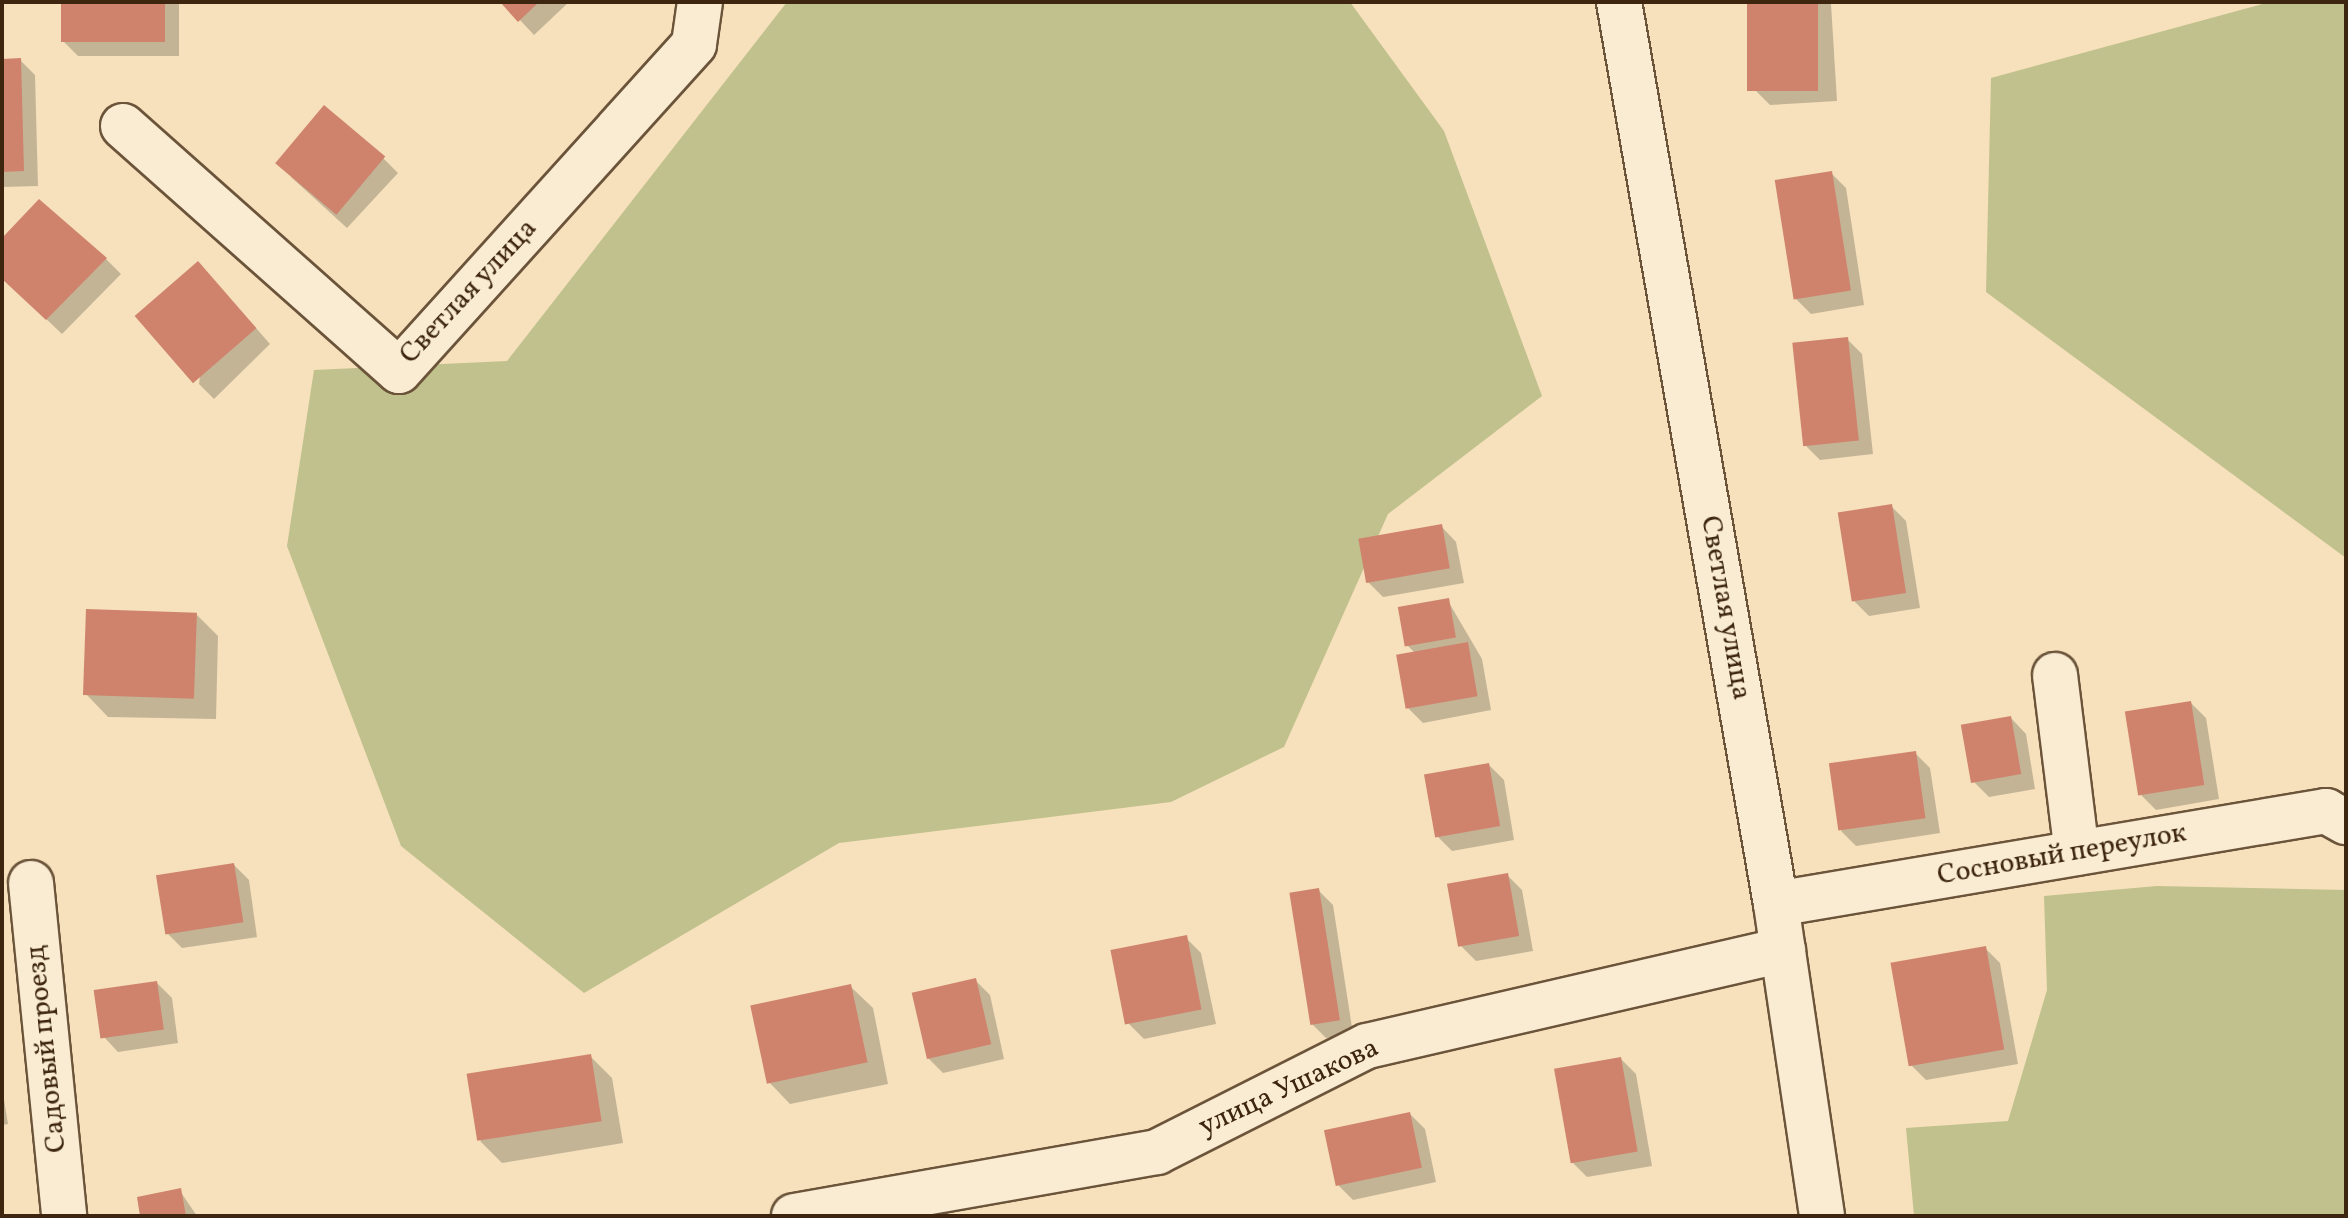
<!DOCTYPE html>
<meta charset="utf-8">
<style>
body{margin:0}
#map{position:relative;width:2348px;height:1218px;overflow:hidden;background:#f6e1bc;font-family:Vollkorn,serif}
div>[style]{position:absolute}
.green>*{inset:0;background:#c1c18d}
.shadow>*{inset:0;background:#0003}
.building>*{inset:0;background:#cf836d;transform-origin:0 0}
.roads{filter:drop-shadow(2px 0 #6b543a) drop-shadow(-2px 0 #6b543a) drop-shadow(0 2px #6b543a) drop-shadow(0 -2px #6b543a)}
.minor>*{height:44px;margin:-22px;padding:0 22px;transform-origin:22px;border-radius:22px;background:#f9ecd3}
span{translate:-50% -50%;white-space:nowrap;text-align:center;line-height:1.15;-webkit-text-stroke:6px #f9ecd3;paint-order:stroke}
.street-label{font-size:28px;color:#3d250f}
.frame{position:absolute;inset:0;border:4px solid #3d250f;pointer-events:none}
</style>
<div id="map">
<div class="green">
<i style="clip-path:polygon(787px 2px,1350px 2px,1444px 131px,1542px 396px,1388px 514px,1284px 747px,1171px 802px,839px 843px,584px 993px,401px 846px,287px 546px,314px 370px,507px 361px)"></i>
<i style="clip-path:polygon(2270px 2px,2346px 2px,2346px 558px,1986px 292px,1991px 78px)"></i>
<i style="clip-path:polygon(2157px 886px,2346px 890px,2346px 1216px,1914px 1216px,1906px 1128px,2008px 1121px,2047px 990px,2044px 896px)"></i>
</div>
<div class="shadow">
<i style="clip-path:polygon(63px 2px,179px 2px,179px 56px,78px 56px,63px 41px)"></i>
<i style="clip-path:polygon(503px 2px,569px 2px,534px 35px)"></i>
<i style="clip-path:polygon(1749px 2px,1831px 4px,1837px 101px,1770px 105px,1755px 90px)"></i>
<i style="clip-path:polygon(20px 60px,35px 75px,38px 186px,2px 187px,2px 61px)"></i>
<i style="clip-path:polygon(383px 158px,398px 173px,347px 228px,291px 177px)"></i>
<i style="clip-path:polygon(1831px 173px,1846px 188px,1864px 305px,1811px 314px,1796px 299px)"></i>
<i style="clip-path:polygon(2px 240px,106px 259px,121px 274px,62px 334px,2px 277px)"></i>
<i style="clip-path:polygon(212px 278px,270px 344px,214px 399px,199px 384px)"></i>
<i style="clip-path:polygon(1847px 339px,1862px 354px,1873px 454px,1820px 460px,1805px 445px)"></i>
<i style="clip-path:polygon(1891px 506px,1906px 521px,1920px 608px,1869px 616px,1854px 601px)"></i>
<i style="clip-path:polygon(1441px 526px,1456px 542px,1464px 583px,1383px 597px,1368px 582px)"></i>
<i style="clip-path:polygon(1448px 601px,1482px 659px,1491px 710px,1423px 723px,1408px 708px,1415px 653px,1407px 645px)"></i>
<i style="clip-path:polygon(196px 614px,218px 636px,216px 719px,108px 717px,86px 694px)"></i>
<i style="clip-path:polygon(2191px 703px,2206px 718px,2219px 799px,2156px 810px,2141px 795px)"></i>
<i style="clip-path:polygon(2011px 718px,2026px 734px,2035px 789px,1989px 797px,1974px 782px)"></i>
<i style="clip-path:polygon(1915px 753px,1930px 768px,1940px 833px,1856px 846px,1841px 831px)"></i>
<i style="clip-path:polygon(1489px 765px,1504px 780px,1514px 840px,1452px 851px,1437px 836px)"></i>
<i style="clip-path:polygon(234px 865px,249px 880px,257px 937px,182px 948px,167px 933px)"></i>
<i style="clip-path:polygon(1507px 875px,1522px 890px,1533px 951px,1476px 961px,1461px 946px)"></i>
<i style="clip-path:polygon(1318px 890px,1333px 905px,1353px 1034px,1326px 1038px,1311px 1023px)"></i>
<i style="clip-path:polygon(1186px 938px,1201px 953px,1216px 1024px,1144px 1039px,1129px 1024px)"></i>
<i style="clip-path:polygon(1985px 948px,2000px 963px,2018px 1064px,1926px 1080px,1911px 1065px)"></i>
<i style="clip-path:polygon(975px 980px,990px 995px,1004px 1059px,943px 1073px,928px 1058px)"></i>
<i style="clip-path:polygon(157px 983px,172px 998px,178px 1043px,118px 1052px,103px 1036px)"></i>
<i style="clip-path:polygon(850px 986px,873px 1008px,888px 1084px,790px 1104px,768px 1081px)"></i>
<i style="clip-path:polygon(590px 1056px,612px 1078px,623px 1143px,502px 1163px,480px 1141px)"></i>
<i style="clip-path:polygon(1621px 1059px,1636px 1074px,1652px 1166px,1587px 1177px,1572px 1162px)"></i>
<i style="clip-path:polygon(2px 1087px,8px 1124px,2px 1125px)"></i>
<i style="clip-path:polygon(1410px 1114px,1425px 1129px,1436px 1182px,1353px 1200px,1338px 1185px)"></i>
<i style="clip-path:polygon(180px 1191px,197px 1216px,142px 1216px)"></i>
</div>
<div class="building">
<i style="left:61px;top:2px;width:104px;height:40px"></i>
<i style="clip-path:polygon(500px 2px,539px 2px,518px 22px)"></i>
<i style="left:1747px;top:2px;width:71px;height:89px"></i>
<i style="clip-path:polygon(21px 58px,24px 171px,2px 172px,2px 59px)"></i>
<i style="left:324px;top:105px;width:80px;height:76px;rotate:40deg"></i>
<i style="left:1832px;top:171px;width:121px;height:58px;rotate:81deg"></i>
<i style="clip-path:polygon(39px 199px,107px 258px,46px 320px,2px 279px,2px 238px)"></i>
<i style="left:198px;top:261px;width:89px;height:84px;rotate:49deg"></i>
<i style="left:1848px;top:337px;width:104px;height:56px;rotate:84deg"></i>
<i style="left:1892px;top:504px;width:90px;height:55px;rotate:81deg"></i>
<i style="left:1442px;top:524px;width:45px;height:85px;rotate:80deg"></i>
<i style="left:1449px;top:598px;width:40px;height:52px;rotate:80deg"></i>
<i style="left:86px;top:609px;width:111px;height:86px;rotate:2deg"></i>
<i style="left:1468px;top:642px;width:55px;height:73px;rotate:80deg"></i>
<i style="left:2191px;top:701px;width:85px;height:67px;rotate:81deg"></i>
<i style="left:2011px;top:716px;width:59px;height:51px;rotate:80deg"></i>
<i style="left:1916px;top:751px;width:68px;height:88px;rotate:82deg"></i>
<i style="left:1489px;top:763px;width:64px;height:66px;rotate:80deg"></i>
<i style="left:234px;top:863px;width:60px;height:79px;rotate:81deg"></i>
<i style="left:1508px;top:873px;width:64px;height:62px;rotate:80deg"></i>
<i style="left:1319px;top:888px;width:134px;height:30px;rotate:81deg"></i>
<i style="left:1187px;top:935px;width:76px;height:78px;rotate:79deg"></i>
<i style="left:1986px;top:946px;width:105px;height:97px;rotate:80deg"></i>
<i style="left:976px;top:978px;width:68px;height:66px;rotate:77deg"></i>
<i style="left:157px;top:981px;width:49px;height:64px;rotate:82deg"></i>
<i style="left:851px;top:984px;width:80px;height:103px;rotate:78deg"></i>
<i style="left:591px;top:1054px;width:68px;height:126px;rotate:81deg"></i>
<i style="left:1621px;top:1057px;width:96px;height:68px;rotate:80deg"></i>
<i style="left:1410px;top:1112px;width:57px;height:88px;rotate:78deg"></i>
<i style="clip-path:polygon(181px 1188px,186px 1216px,140px 1216px,137px 1197px)"></i>
</div>
<div class="roads">
<div class="minor">
<i style="left:1619px;top:2px;width:916px;rotate:80.13deg"></i>
<i style="left:1776px;top:904px;width:315px;rotate:81.6deg"></i>
<i style="left:123px;top:126px;width:369px;rotate:41.6deg"></i>
<i style="left:399px;top:371px;width:440px;rotate:-47.9deg"></i>
<i style="left:694px;top:44px;width:42px;rotate:-81.9deg"></i>
<i style="left:2055px;top:675px;width:179px;rotate:83deg"></i>
<i style="left:31px;top:883px;width:335px;rotate:84.3deg"></i>
<i style="left:1776px;top:904px;width:558px;rotate:-9.6deg"></i>
<i style="left:2326px;top:811px;width:23px;rotate:29deg"></i>
<i style="left:794px;top:1216px;width:369px;rotate:-10deg"></i>
<i style="left:1157px;top:1152px;width:235px;rotate:-26.8deg"></i>
<i style="left:1367px;top:1046px;width:427px;rotate:-13deg"></i>
</div>
</div>
<div class="street-label">
<span style="left:469px;top:292px;rotate:-47deg">Светлая улица</span>
<span style="left:1725px;top:608px;rotate:80deg">Светлая улица</span>
<span style="left:2062px;top:855px;rotate:-10deg">Сосновый переулок</span>
<span style="left:47px;top:1049px;rotate:-96deg">Садовый проезд</span>
<span style="left:1289px;top:1088px;rotate:-25deg">улица Ушакова</span>
</div>
<div class="frame"></div>
</div>
